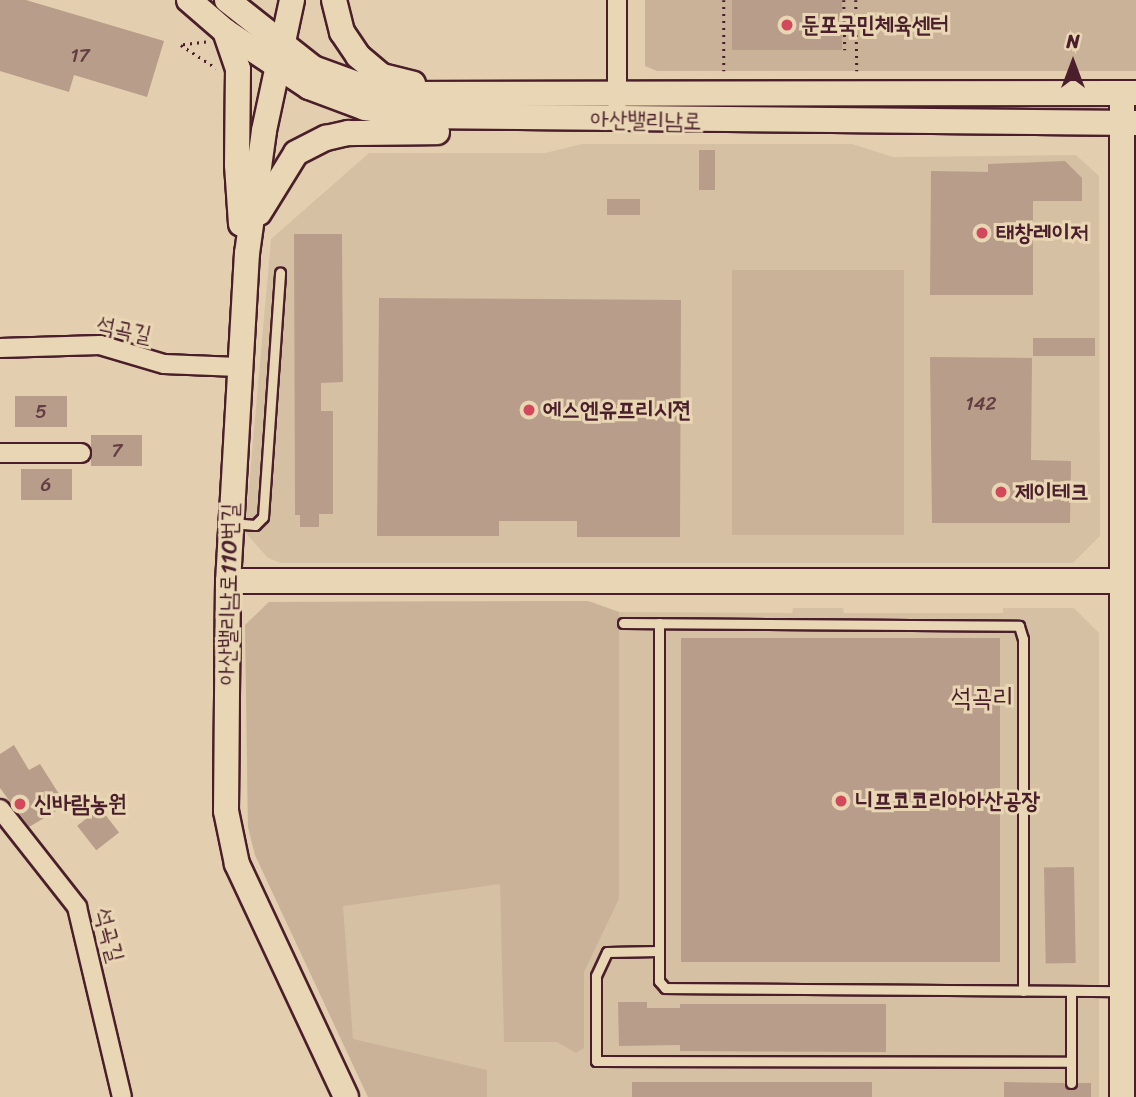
<!DOCTYPE html>
<meta charset="utf-8">
<style>
body{margin:0}
#map{position:relative;width:1136px;height:1097px;overflow:hidden;background:#e3cfaf;font-family:Sriracha,"Poor Story",sans-serif}
div>[style]{position:absolute}
.built>*{inset:0;background:#d6c0a4}
.green>*{inset:0;background:#cab299;transform-origin:0 0}
.building>*{inset:0;background:#b79d8a;transform-origin:0 0}
.path>*{height:2.5px;margin-top:-1.25px;transform-origin:0;background:repeating-linear-gradient(90deg,#4a1f2b 0 2px,transparent 0 7px)}
.roads{filter:drop-shadow(2px 0 #4a1f2b) drop-shadow(-2px 0 #4a1f2b) drop-shadow(0 2px #4a1f2b) drop-shadow(0 -2px #4a1f2b)}
.lane>*{height:9px;margin:-4.5px;padding:0 4.5px;transform-origin:4.5px;border-radius:4.5px;background:#e9d6b4}
.street>*{height:18px;margin:-9px;padding:0 9px;transform-origin:9px;border-radius:9px;background:#e9d6b4}
.secondary>*{height:24px;margin:-12px;padding:0 12px;transform-origin:12px;border-radius:12px;background:#e9d6b4}
.dots>*{width:19px;height:19px;translate:-50% -50%;box-sizing:border-box;border:4px solid #e9d6b4;border-radius:50%}
span{translate:-50% -50%;white-space:nowrap;text-align:center;line-height:1.15;-webkit-text-stroke:6px #e9d6b4;paint-order:stroke}
.number-label{font-size:19px;color:#653e43}
.number-label span{-webkit-text-stroke-width:0}
.poi-label{font-size:23px;color:#4a1f2b;font-weight:700}
.left{translate:0 -50%;text-align:left}
.street-label{font-size:23px;color:#4a1f2b}
.quarter-label{font-size:26px;color:#4a1f2b}
.north{position:absolute;left:1038px;top:28px;width:70px;height:70px;-webkit-text-stroke:5px #e9d6b4;paint-order:stroke;rotate:0deg;font-size:19px;font-weight:700;line-height:28px;text-align:center;color:#4a1f2b}
.north::after{content:'';display:block;margin:auto;width:24px;height:32px;background:#4a1f2b;clip-path:polygon(50% 0,100% 100%,50% 72%,0 100%)}
</style>
<div id="map">
<div class="built">
<i style="clip-path:polygon(582px 144px,852px 144px,893px 157px,1076px 155px,1099px 176px,1100px 536px,1073px 563px,280px 563px,267px 557px,245px 532px,271px 239px,369px 153px,545px 153px)"></i>
<i style="clip-path:polygon(588px 601px,619px 612px,792px 613px,793px 608px,843px 608px,844px 613px,1003px 613px,1003px 608px,1074px 608px,1099px 633px,1099px 1097px,368px 1097px,255px 855px,248px 827px,245px 625px,269px 602px)"></i>
</div>
<div class="green">
<i style="clip-path:polygon(645px 0,1136px 0,1136px 71px,657px 71px,645px 66px)"></i>
<i style="left:732px;top:270px;width:172px;height:265px"></i>
<i style="clip-path:polygon(588px 601px,619px 612px,619px 899px,584px 972px,584px 1048px,576px 1053px,557px 1042px,504px 1042px,500px 884px,343px 906px,353px 1039px,487px 1070px,487px 1097px,368px 1097px,255px 855px,248px 827px,245px 625px,269px 602px)"></i>
</div>
<div class="building">
<i style="clip-path:polygon(0 0,26px 0,164px 41px,147px 97px,74px 75px,69px 92px,0 71px)"></i>
<i style="left:732px;top:0;width:110px;height:50px"></i>
<i style="left:699px;top:150px;width:16px;height:40px"></i>
<i style="clip-path:polygon(1065px 161px,1082px 178px,1082px 201px,1033px 201px,1033px 295px,930px 295px,931px 171px,988px 172px,988px 164px)"></i>
<i style="left:607px;top:199px;width:33px;height:16px"></i>
<i style="clip-path:polygon(294px 234px,342px 234px,343px 382px,321px 383px,321px 411px,333px 411px,333px 514px,319px 514px,319px 527px,300px 527px,300px 515px,295px 515px)"></i>
<i style="clip-path:polygon(379px 298px,681px 300px,680px 537px,577px 537px,577px 521px,499px 521px,499px 536px,377px 536px)"></i>
<i style="left:1033px;top:338px;width:62px;height:18px"></i>
<i style="clip-path:polygon(930px 357px,1032px 358px,1031px 460px,1071px 461px,1070px 523px,932px 523px)"></i>
<i style="left:15px;top:396px;width:52px;height:31px"></i>
<i style="left:91px;top:435px;width:51px;height:31px"></i>
<i style="left:21px;top:469px;width:51px;height:31px"></i>
<i style="left:1000px;top:638px;width:324px;height:319px;rotate:90deg"></i>
<i style="clip-path:polygon(14px 745px,29px 770px,40px 764px,66px 805px,29px 827px,0 788px,0 754px)"></i>
<i style="left:100px;top:808px;width:31px;height:29px;rotate:52deg"></i>
<i style="left:1074px;top:867px;width:96px;height:30px;rotate:89deg"></i>
<i style="clip-path:polygon(618px 1002px,647px 1002px,647px 1008px,680px 1008px,680px 1004px,886px 1004px,886px 1052px,680px 1051px,680px 1045px,619px 1046px)"></i>
<i style="left:632px;top:1082px;width:240px;height:15px"></i>
<i style="clip-path:polygon(1004px 1082px,1064px 1083px,1070px 1090px,1078px 1083px,1091px 1083px,1091px 1097px,1004px 1097px)"></i>
</div>
<div class="path">
<i style="left:724px;top:0;width:71px;rotate:90deg"></i>
<i style="left:844px;top:0;width:50px;rotate:88.9deg"></i>
<i style="left:856px;top:0;width:71px;rotate:89.2deg"></i>
<i style="left:206px;top:42px;width:25px;rotate:173deg"></i>
<i style="left:181px;top:45px;width:42px;rotate:33.3deg"></i>
</div>
<div class="roads">
<div class="lane">
<i style="left:243px;top:524px;width:12px;rotate:5deg"></i>
<i style="left:255px;top:525px;width:11px;rotate:-45deg"></i>
<i style="left:263px;top:517px;width:245px;rotate:-86deg"></i>
<i style="left:623px;top:623px;width:396px;rotate:0.4deg"></i>
<i style="left:1019px;top:626px;width:14px;rotate:73deg"></i>
<i style="left:1023px;top:639px;width:352px;rotate:90deg"></i>
<i style="left:659px;top:623px;width:358px;rotate:90deg"></i>
<i style="left:659px;top:981px;width:9px;rotate:49deg"></i>
<i style="left:665px;top:988px;width:457px;rotate:0.4deg"></i>
<i style="left:659px;top:951px;width:52px;rotate:178.9deg"></i>
<i style="left:607px;top:952px;width:26px;rotate:115deg"></i>
<i style="left:596px;top:976px;width:85px;rotate:90deg"></i>
<i style="left:596px;top:1061px;width:475px;rotate:0.1deg"></i>
<i style="left:1071px;top:1083px;width:92px;rotate:-90deg"></i>
</div>
<div class="street">
<i style="left:617px;top:103px;width:103px;rotate:-90deg"></i>
<i style="left:0;top:348px;width:100px;rotate:-1.7deg"></i>
<i style="left:100px;top:345px;width:67px;rotate:16.5deg"></i>
<i style="left:164px;top:364px;width:74px;rotate:2.3deg"></i>
<i style="left:0;top:453px;width:81px"></i>
<i style="left:0;top:809px;width:125px;rotate:51.8deg"></i>
<i style="left:77px;top:907px;width:195px;rotate:76.7deg"></i>
</div>
<div class="secondary">
<i style="left:189px;top:0;width:48px;rotate:40.7deg"></i>
<i style="left:225px;top:31px;width:101px;rotate:33.7deg"></i>
<i style="left:309px;top:87px;width:60px;rotate:20.6deg"></i>
<i style="left:365px;top:108px;width:50px;rotate:9.3deg"></i>
<i style="left:414px;top:116px;width:722px;rotate:0.56deg"></i>
<i style="left:227px;top:0;width:110px;rotate:38.3deg"></i>
<i style="left:313px;top:68px;width:76px;rotate:20.1deg"></i>
<i style="left:384px;top:94px;width:752px;rotate:-0.08deg"></i>
<i style="left:292px;top:0;width:134px;rotate:102.1deg"></i>
<i style="left:264px;top:131px;width:123px;rotate:97.9deg"></i>
<i style="left:247px;top:253px;width:329px;rotate:93.3deg"></i>
<i style="left:228px;top:581px;width:230px;rotate:90.5deg"></i>
<i style="left:226px;top:811px;width:54px;rotate:78.3deg"></i>
<i style="left:237px;top:864px;width:257px;rotate:64.9deg"></i>
<i style="left:334px;top:0;width:33px;rotate:76deg"></i>
<i style="left:342px;top:32px;width:29px;rotate:56deg"></i>
<i style="left:358px;top:56px;width:31px;rotate:40deg"></i>
<i style="left:382px;top:76px;width:32px;rotate:14deg"></i>
<i style="left:225px;top:31px;width:40px;rotate:71.1deg"></i>
<i style="left:238px;top:69px;width:96px;rotate:90.6deg"></i>
<i style="left:237px;top:165px;width:59px;rotate:86.1deg"></i>
<i style="left:259px;top:213px;width:70px;rotate:-58.3deg"></i>
<i style="left:296px;top:153px;width:34px;rotate:-27deg"></i>
<i style="left:326px;top:138px;width:23px;rotate:-13deg"></i>
<i style="left:348px;top:133px;width:89px;rotate:-0.6deg"></i>
<i style="left:228px;top:581px;width:894px"></i>
<i style="left:1122px;top:1097px;width:1004px;rotate:-90deg"></i>
</div>
</div>
<div class="dots">
<i style="left:787px;top:25px;background:#d1495b"></i>
<i style="left:982px;top:233px;background:#d1495b"></i>
<i style="left:529px;top:410px;background:#d1495b"></i>
<i style="left:1001px;top:492px;background:#d1495b"></i>
<i style="left:841px;top:801px;background:#d1495b"></i>
<i style="left:20px;top:804px;background:#d1495b"></i>
</div>
<div class="number-label">
<span style="left:80px;top:56px">17</span>
<span style="left:981px;top:404px">142</span>
<span style="left:41px;top:412px">5</span>
<span style="left:117px;top:451px">7</span>
<span style="left:46px;top:485px">6</span>
</div>
<div class="poi-label">
<span class="left" style="left:801px;top:25px">둔포국민체육센터</span>
<span class="left" style="left:996px;top:233px">태창레이저</span>
<span class="left" style="left:543px;top:410px">에스엔유프리시젼</span>
<span class="left" style="left:1015px;top:492px">제이테크</span>
<span class="left" style="left:855px;top:801px">니프코코리아아산공장</span>
<span class="left" style="left:34px;top:804px">신바람농원</span>
</div>
<div class="street-label">
<span style="left:646px;top:121px;rotate:1deg">아산밸리남로</span>
<span style="left:124px;top:330px;rotate:12deg">석곡길</span>
<span style="left:229px;top:594px;rotate:-89deg">아산밸리남로110번길</span>
<span style="left:109px;top:935px;rotate:75deg">석곡길</span>
</div>
<div class="quarter-label">
<span style="left:982px;top:698px">석곡리</span>
</div>
<div class="north">N</div>
</div>
